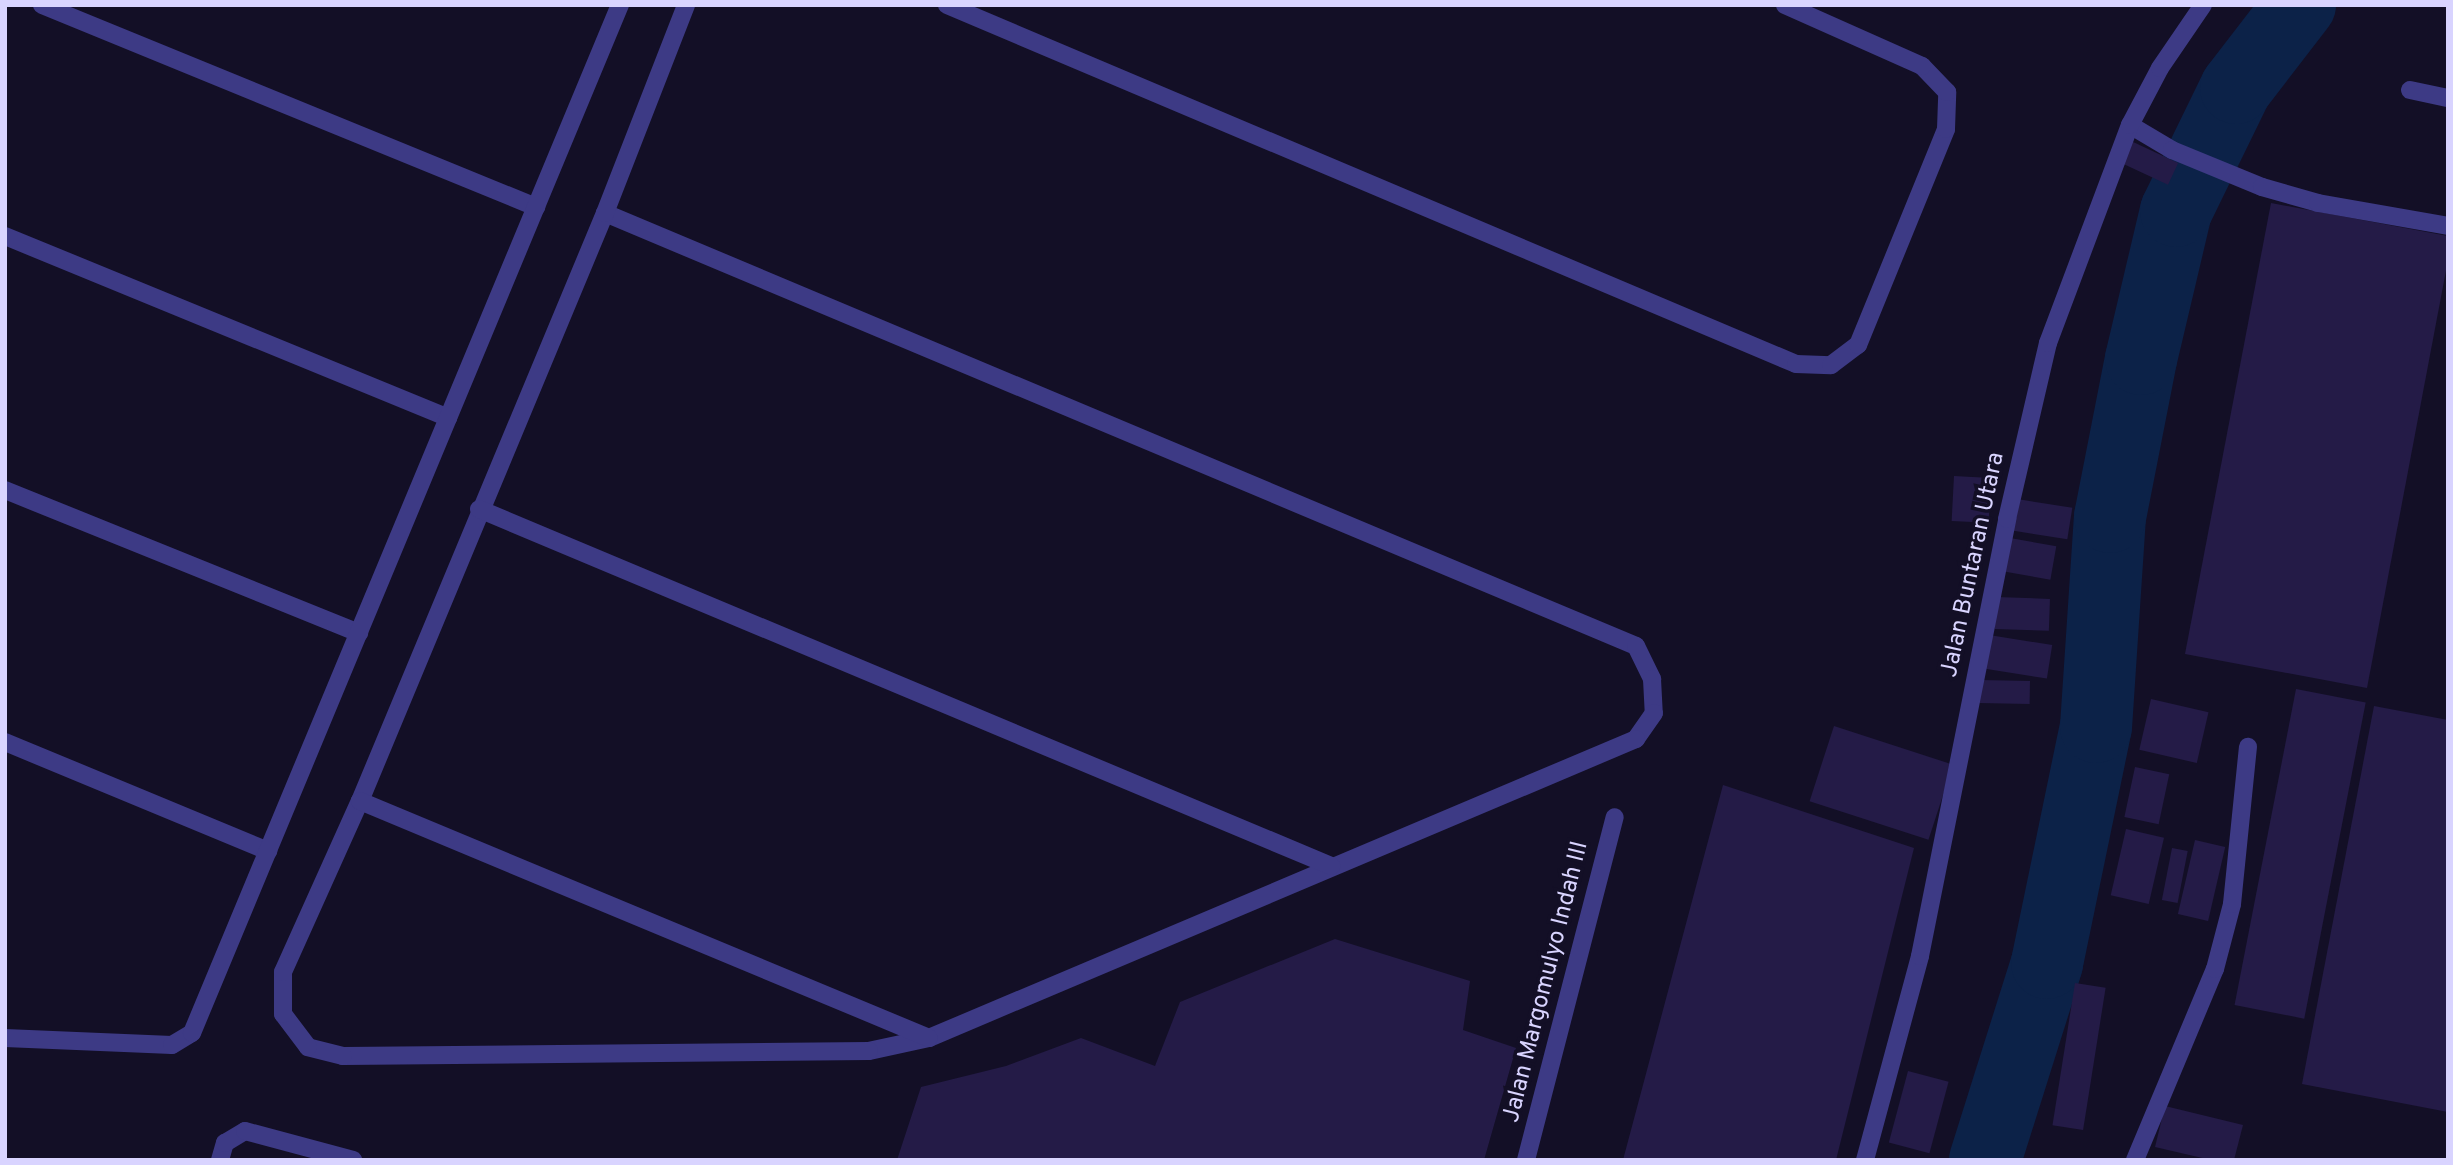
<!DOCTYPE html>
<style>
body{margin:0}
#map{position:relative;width:2453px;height:1165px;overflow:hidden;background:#130f26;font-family:Overpass,sans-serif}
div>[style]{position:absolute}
.river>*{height:72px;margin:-36px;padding:0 36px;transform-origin:36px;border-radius:36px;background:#0c2248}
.building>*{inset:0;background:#241b47;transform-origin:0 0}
.lane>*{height:18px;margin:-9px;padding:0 9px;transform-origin:9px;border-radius:9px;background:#3d3a85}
.street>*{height:18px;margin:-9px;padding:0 9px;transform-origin:9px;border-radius:9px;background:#3d3a85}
span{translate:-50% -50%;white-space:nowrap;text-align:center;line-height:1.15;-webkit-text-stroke:7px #130f26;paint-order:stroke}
.street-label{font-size:24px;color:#d9d4ff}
.frame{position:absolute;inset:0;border:7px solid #d9d4ff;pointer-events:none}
</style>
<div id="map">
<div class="river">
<i style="left:1985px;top:1160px;width:207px;rotate:-72.5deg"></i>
<i style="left:2047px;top:963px;width:241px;rotate:-78.3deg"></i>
<i style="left:2096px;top:727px;width:210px;rotate:-86.2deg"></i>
<i style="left:2110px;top:517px;width:161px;rotate:-78.9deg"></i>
<i style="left:2141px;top:359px;width:152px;rotate:-76.7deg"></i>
<i style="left:2176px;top:211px;width:137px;rotate:-64deg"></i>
<i style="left:2236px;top:88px;width:105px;rotate:-52.4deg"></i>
</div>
<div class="building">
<i style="left:2131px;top:141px;width:52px;height:24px;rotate:25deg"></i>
<i style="clip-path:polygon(2271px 203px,2448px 236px,2448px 260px,2367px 688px,2185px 654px)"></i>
<i style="left:1954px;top:476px;width:37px;height:45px;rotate:3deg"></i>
<i style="left:2017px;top:499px;width:56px;height:32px;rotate:9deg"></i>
<i style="left:2010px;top:538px;width:47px;height:34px;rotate:10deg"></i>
<i style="left:1996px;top:597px;width:54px;height:32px;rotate:2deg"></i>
<i style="left:1989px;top:635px;width:64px;height:34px;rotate:9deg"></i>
<i style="left:1979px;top:680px;width:51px;height:23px;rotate:1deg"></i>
<i style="left:2296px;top:689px;width:71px;height:322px;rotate:11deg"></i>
<i style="left:2151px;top:699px;width:59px;height:52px;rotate:13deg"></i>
<i style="clip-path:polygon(2374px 706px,2448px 720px,2448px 1112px,2302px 1084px)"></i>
<i style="left:1834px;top:726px;width:125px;height:79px;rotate:18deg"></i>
<i style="left:2135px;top:767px;width:35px;height:51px;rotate:12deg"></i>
<i style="clip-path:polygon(1723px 785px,1914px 848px,1836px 1160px,1623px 1160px)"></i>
<i style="left:2126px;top:829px;width:39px;height:68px;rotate:13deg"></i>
<i style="left:2195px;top:840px;width:31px;height:76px;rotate:13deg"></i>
<i style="left:2172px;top:848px;width:16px;height:53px;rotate:11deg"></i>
<i style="clip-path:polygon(1335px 939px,1470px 981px,1463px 1030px,1516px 1048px,1484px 1160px,897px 1160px,921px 1087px,1006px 1066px,1081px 1038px,1155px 1066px,1180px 1002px)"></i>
<i style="left:2075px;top:983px;width:31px;height:144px;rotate:9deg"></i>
<i style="left:1908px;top:1071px;width:42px;height:74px;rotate:15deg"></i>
<i style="clip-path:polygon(2165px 1106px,2243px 1125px,2234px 1160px,2211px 1160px,2155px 1147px)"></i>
</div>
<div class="lane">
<i style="left:2410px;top:90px;width:39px;rotate:12deg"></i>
<i style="left:2130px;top:125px;width:49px;rotate:30.8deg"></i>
<i style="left:2172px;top:150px;width:97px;rotate:22.3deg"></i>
<i style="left:2262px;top:187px;width:58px;rotate:15.9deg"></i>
<i style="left:2318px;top:203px;width:132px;rotate:10deg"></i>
<i style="left:220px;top:1160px;width:18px;rotate:-74deg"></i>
<i style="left:225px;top:1143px;width:23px;rotate:-31deg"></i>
<i style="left:245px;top:1131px;width:112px;rotate:15deg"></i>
<i style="left:1526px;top:1160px;width:354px;rotate:-75.5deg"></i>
<i style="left:1865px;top:1160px;width:211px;rotate:-74.9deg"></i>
<i style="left:1920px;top:956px;width:446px;rotate:-78.7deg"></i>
<i style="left:2007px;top:519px;width:181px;rotate:-76.9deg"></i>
<i style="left:2048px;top:343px;width:233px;rotate:-69.4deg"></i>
<i style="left:2130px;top:125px;width:64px;rotate:-62.2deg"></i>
<i style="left:2160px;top:68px;width:76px;rotate:-55.7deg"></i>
<i style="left:2135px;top:1160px;width:207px;rotate:-67.3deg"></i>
<i style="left:2215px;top:969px;width:67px;rotate:-75.3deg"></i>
<i style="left:2232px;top:904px;width:158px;rotate:-84.2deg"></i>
</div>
<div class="street">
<i style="left:42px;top:5px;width:534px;rotate:22.24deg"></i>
<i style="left:947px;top:5px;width:922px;rotate:22.92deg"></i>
<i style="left:1796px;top:364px;width:35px;rotate:2deg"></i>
<i style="left:1831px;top:365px;width:34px;rotate:-37deg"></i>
<i style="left:1858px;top:345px;width:233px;rotate:-67.8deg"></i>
<i style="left:1946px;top:129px;width:37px;rotate:-88deg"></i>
<i style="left:1947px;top:92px;width:36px;rotate:-134deg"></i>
<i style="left:1922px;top:66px;width:150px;rotate:-156deg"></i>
<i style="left:605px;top:213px;width:1118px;rotate:22.78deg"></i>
<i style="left:1636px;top:646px;width:37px;rotate:64deg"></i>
<i style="left:1652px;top:679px;width:34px;rotate:87deg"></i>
<i style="left:1654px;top:713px;width:32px;rotate:125deg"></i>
<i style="left:1636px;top:739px;width:768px;rotate:157.08deg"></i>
<i style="left:929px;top:1038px;width:61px;rotate:167.8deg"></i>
<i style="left:869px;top:1051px;width:526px;rotate:179.46deg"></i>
<i style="left:343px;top:1056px;width:36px;rotate:-166deg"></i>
<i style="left:308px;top:1047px;width:41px;rotate:-127.1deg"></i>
<i style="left:283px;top:1014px;width:42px;rotate:-90deg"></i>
<i style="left:283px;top:972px;width:188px;rotate:-65.8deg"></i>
<i style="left:360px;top:801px;width:637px;rotate:-67.38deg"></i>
<i style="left:605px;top:213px;width:223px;rotate:-68.7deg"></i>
<i style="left:5px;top:236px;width:479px;rotate:22.3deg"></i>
<i style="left:5px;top:490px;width:382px;rotate:22deg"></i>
<i style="left:479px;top:509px;width:924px;rotate:22.73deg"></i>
<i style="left:5px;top:742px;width:285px;rotate:22.5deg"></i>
<i style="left:360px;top:801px;width:616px;rotate:22.61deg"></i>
<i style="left:5px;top:1038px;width:167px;rotate:2.4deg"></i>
<i style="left:172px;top:1045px;width:23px;rotate:-31deg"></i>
<i style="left:192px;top:1033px;width:1114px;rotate:-67.4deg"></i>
</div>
<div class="street-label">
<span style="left:1974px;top:565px;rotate:-78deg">Jalan Buntaran Utara</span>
<span style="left:1547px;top:982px;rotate:-76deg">Jalan Margomulyo Indah III</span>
</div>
<div class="frame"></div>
</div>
